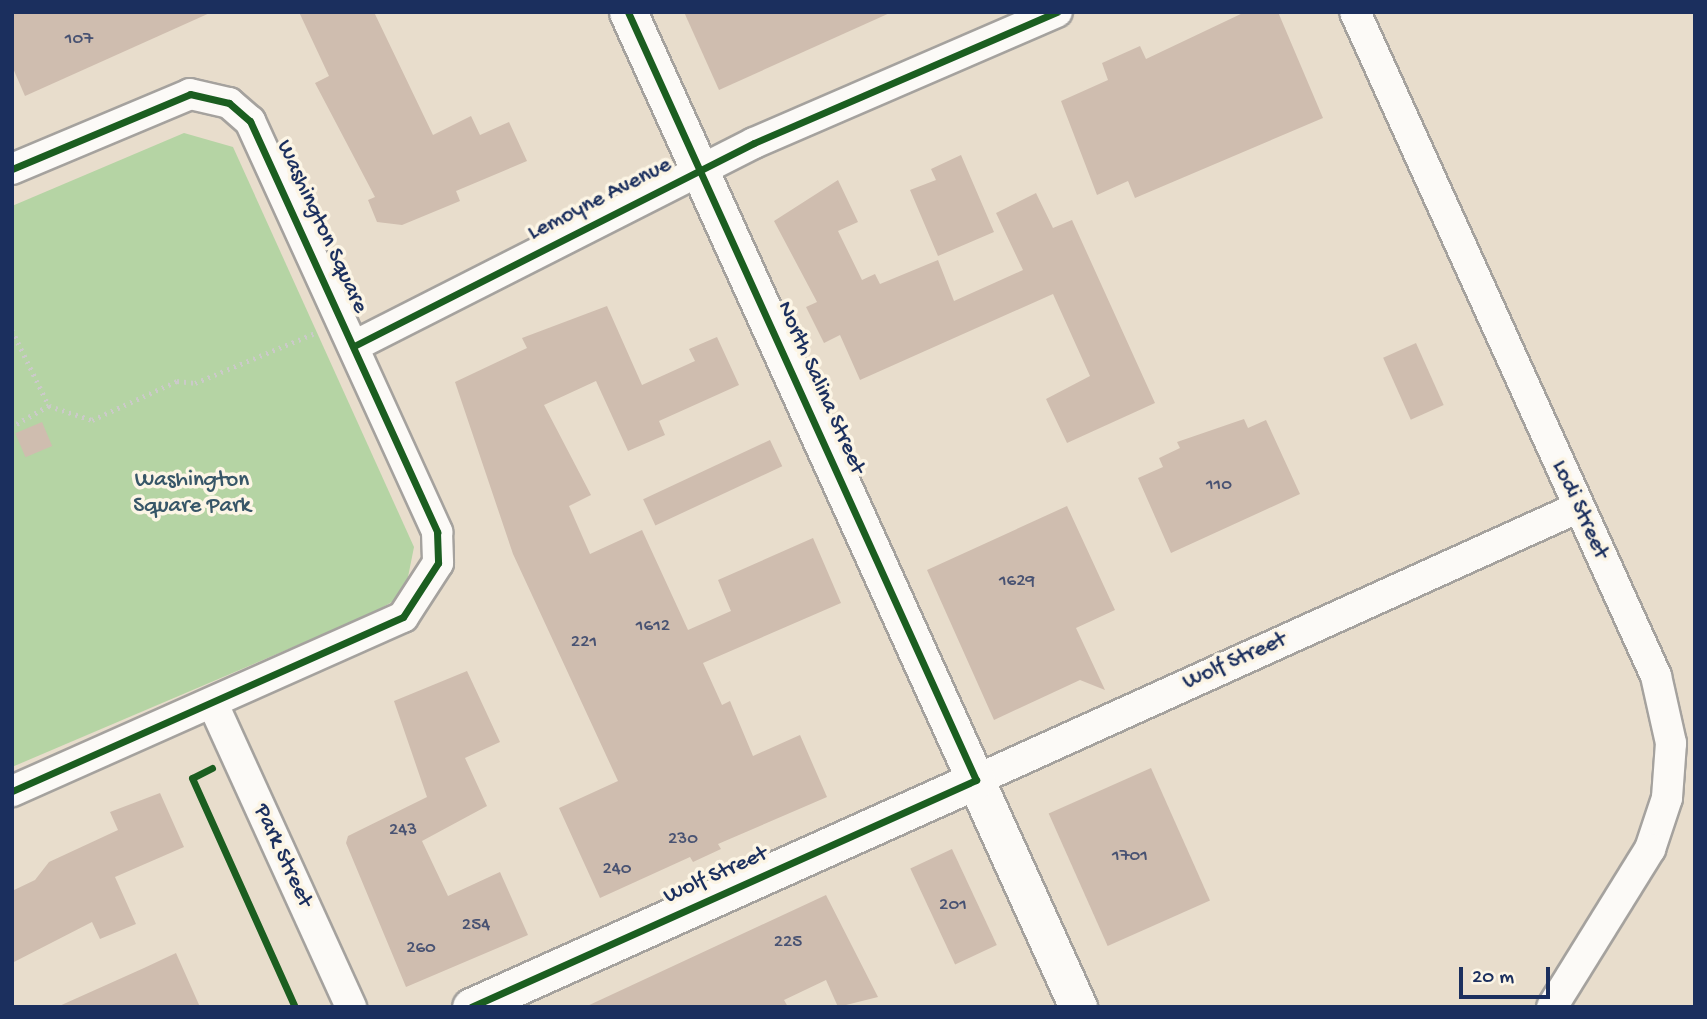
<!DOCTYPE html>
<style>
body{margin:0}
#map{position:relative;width:1707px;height:1019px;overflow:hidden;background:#e8ddcc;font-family:"Gochi Hand",sans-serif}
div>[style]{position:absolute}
.green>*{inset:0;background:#b5d4a4}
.building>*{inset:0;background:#cfbdaf;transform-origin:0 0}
.path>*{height:4.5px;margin-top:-2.25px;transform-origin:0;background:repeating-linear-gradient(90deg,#cbcac9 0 2px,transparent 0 7px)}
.roads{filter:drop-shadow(2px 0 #a5a29e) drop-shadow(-2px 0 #a5a29e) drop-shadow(0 2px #a5a29e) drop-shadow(0 -2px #a5a29e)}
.minor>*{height:30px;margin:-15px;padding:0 15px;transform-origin:15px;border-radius:15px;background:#fcfaf7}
.major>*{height:37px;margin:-18.5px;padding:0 18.5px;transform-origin:18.5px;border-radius:18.5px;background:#fcfaf7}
.cycleway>*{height:7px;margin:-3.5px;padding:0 3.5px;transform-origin:3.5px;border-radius:3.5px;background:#1b5e20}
span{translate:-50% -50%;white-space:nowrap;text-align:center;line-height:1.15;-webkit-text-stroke:7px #fcf5e5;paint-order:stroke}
.number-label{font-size:19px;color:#485272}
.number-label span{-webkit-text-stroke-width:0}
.street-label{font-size:23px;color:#1b2f5e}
.park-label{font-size:23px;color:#375668}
.frame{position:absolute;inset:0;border:14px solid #1b2f5e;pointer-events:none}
.scale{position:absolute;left:1459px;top:967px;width:91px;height:32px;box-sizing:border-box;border:4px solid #1b2f5e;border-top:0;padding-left:9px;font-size:21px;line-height:24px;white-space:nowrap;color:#1b2f5e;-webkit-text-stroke:5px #fcf5e5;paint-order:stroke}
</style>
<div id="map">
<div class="green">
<i style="clip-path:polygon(184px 133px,233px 147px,414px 547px,408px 577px,397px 599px,371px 614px,12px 767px,12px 206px)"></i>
</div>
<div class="building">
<i style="clip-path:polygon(12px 12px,212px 12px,25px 96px,12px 66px)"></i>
<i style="clip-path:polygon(299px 12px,374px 12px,433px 135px,471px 116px,480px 135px,509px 122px,527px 161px,456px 191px,460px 201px,402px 225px,377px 222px,368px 200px,375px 197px,315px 83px,329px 76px)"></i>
<i style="clip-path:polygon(684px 12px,892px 12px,719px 90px)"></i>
<i style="clip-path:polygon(1245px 12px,1278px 12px,1323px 118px,1135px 198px,1128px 181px,1097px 195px,1061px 101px,1108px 80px,1102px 63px,1140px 46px,1146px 59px)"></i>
<i style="clip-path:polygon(961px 155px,994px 232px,938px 256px,910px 190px,936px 180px,931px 169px)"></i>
<i style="clip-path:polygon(838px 180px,858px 222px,838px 231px,862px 280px,875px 274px,880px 284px,938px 260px,954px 301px,1023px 270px,996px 213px,1036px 193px,1053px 228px,1072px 220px,1155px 403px,1067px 443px,1046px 399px,1090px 376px,1053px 294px,860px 380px,840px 335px,824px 343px,806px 307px,817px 302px,774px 221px)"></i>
<i style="clip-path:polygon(607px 306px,642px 385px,695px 361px,689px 349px,717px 337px,739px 385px,659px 421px,665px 435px,628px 451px,596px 381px,544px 405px,591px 495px,569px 506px,590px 554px,642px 530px,688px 630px,731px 611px,718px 580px,813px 538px,841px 603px,703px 663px,722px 705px,730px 701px,753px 756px,800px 735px,827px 797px,718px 844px,721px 849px,693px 862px,690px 857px,600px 898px,559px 808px,618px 781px,513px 554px,455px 382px,527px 348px,522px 338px)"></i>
<i style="left:1416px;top:343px;width:68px;height:36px;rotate:66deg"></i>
<i style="clip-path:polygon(1244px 419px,1248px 428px,1266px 420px,1300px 494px,1171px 553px,1138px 478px,1163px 467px,1159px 458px,1180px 448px,1177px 442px)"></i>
<i style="left:42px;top:422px;width:26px;height:29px;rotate:67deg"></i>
<i style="left:770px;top:440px;width:29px;height:140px;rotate:65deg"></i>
<i style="clip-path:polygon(1067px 506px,1115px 610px,1076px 628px,1105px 690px,1080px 680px,994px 720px,927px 570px)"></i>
<i style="clip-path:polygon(467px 671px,500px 742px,465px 758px,487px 806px,422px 841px,448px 896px,500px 872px,528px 935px,406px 987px,346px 843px,348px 836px,427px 797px,394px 701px)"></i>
<i style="left:1151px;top:768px;width:145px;height:112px;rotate:66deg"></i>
<i style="clip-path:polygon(160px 793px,184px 847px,115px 877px,136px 924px,100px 939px,92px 922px,12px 963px,12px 891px,35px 880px,49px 862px,118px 830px,110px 812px)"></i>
<i style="left:952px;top:849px;width:106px;height:46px;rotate:65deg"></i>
<i style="clip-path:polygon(826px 895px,878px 997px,838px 1007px,826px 980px,784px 1000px,788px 1007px,585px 1007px)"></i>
<i style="clip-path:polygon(176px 953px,200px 1007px,57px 1007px,144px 968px)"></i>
</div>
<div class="path">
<i style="left:12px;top:330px;width:85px;rotate:64deg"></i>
<i style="left:49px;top:406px;width:43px;rotate:150.4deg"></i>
<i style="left:49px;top:406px;width:45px;rotate:18deg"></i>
<i style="left:92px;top:420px;width:94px;rotate:-24.6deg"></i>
<i style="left:177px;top:381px;width:18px;rotate:6deg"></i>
<i style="left:195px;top:383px;width:130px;rotate:-22.6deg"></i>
</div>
<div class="roads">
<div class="minor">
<i style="left:1355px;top:12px;width:729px;rotate:65.61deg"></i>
<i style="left:1656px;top:676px;width:69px;rotate:77.4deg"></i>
<i style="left:1671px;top:743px;width:55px;rotate:94.2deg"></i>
<i style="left:1667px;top:798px;width:54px;rotate:108.4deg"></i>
<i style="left:1650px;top:849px;width:186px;rotate:121.8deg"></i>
<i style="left:12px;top:169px;width:193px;rotate:-22.8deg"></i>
<i style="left:190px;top:94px;width:40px;rotate:13deg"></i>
<i style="left:229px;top:103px;width:28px;rotate:41deg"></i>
<i style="left:250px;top:121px;width:452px;rotate:65.5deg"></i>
<i style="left:437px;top:532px;width:31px;rotate:88deg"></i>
<i style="left:438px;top:563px;width:64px;rotate:122.9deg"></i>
<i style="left:403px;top:617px;width:428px;rotate:156deg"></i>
<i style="left:356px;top:345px;width:446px;rotate:-26.9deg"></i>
<i style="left:754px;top:143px;width:330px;rotate:-23.4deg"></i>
<i style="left:213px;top:704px;width:333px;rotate:65.5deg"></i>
<i style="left:976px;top:780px;width:660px;rotate:-24.35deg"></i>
</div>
<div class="major">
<i style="left:628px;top:12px;width:1092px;rotate:65.66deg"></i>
<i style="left:471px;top:1007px;width:554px;rotate:-24.2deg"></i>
</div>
</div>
<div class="cycleway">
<i style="left:12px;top:169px;width:193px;rotate:-22.8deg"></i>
<i style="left:190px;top:94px;width:40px;rotate:13deg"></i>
<i style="left:229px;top:103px;width:28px;rotate:41deg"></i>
<i style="left:250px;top:121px;width:452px;rotate:65.5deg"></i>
<i style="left:437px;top:532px;width:31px;rotate:88deg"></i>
<i style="left:438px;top:563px;width:64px;rotate:122.9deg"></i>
<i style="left:403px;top:617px;width:428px;rotate:156deg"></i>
<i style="left:356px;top:345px;width:446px;rotate:-26.9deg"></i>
<i style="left:754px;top:143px;width:330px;rotate:-23.4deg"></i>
<i style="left:212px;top:768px;width:22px;rotate:153deg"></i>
<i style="left:192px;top:778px;width:251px;rotate:65.8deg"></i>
<i style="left:471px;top:1007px;width:554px;rotate:-24.2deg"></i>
<i style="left:976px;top:780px;width:843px;rotate:-114.38deg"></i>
</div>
<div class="number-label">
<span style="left:79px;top:40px">107</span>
<span style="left:1219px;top:486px">110</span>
<span style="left:1017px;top:582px">1629</span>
<span style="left:653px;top:627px">1612</span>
<span style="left:584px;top:643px">221</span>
<span style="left:403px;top:831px">243</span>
<span style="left:683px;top:840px">230</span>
<span style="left:1130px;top:857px">1701</span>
<span style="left:617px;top:870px">240</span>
<span style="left:953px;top:906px">201</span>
<span style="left:476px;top:926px">254</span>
<span style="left:788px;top:943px">225</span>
<span style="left:421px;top:949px">260</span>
</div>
<div class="street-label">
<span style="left:600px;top:200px;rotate:-27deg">Lemoyne Avenue</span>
<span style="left:321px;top:227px;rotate:65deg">Washington Square</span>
<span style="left:820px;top:388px;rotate:66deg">North Salina Street</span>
<span style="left:1579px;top:510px;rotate:65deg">Lodi Street</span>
<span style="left:1235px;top:662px;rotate:-24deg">Wolf Street</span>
<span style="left:282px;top:856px;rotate:65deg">Park Street</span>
<span style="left:716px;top:876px;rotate:-24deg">Wolf Street</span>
</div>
<div class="park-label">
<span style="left:192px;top:494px">Washington<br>Square Park</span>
</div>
<div class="frame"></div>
<div class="scale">20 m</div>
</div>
